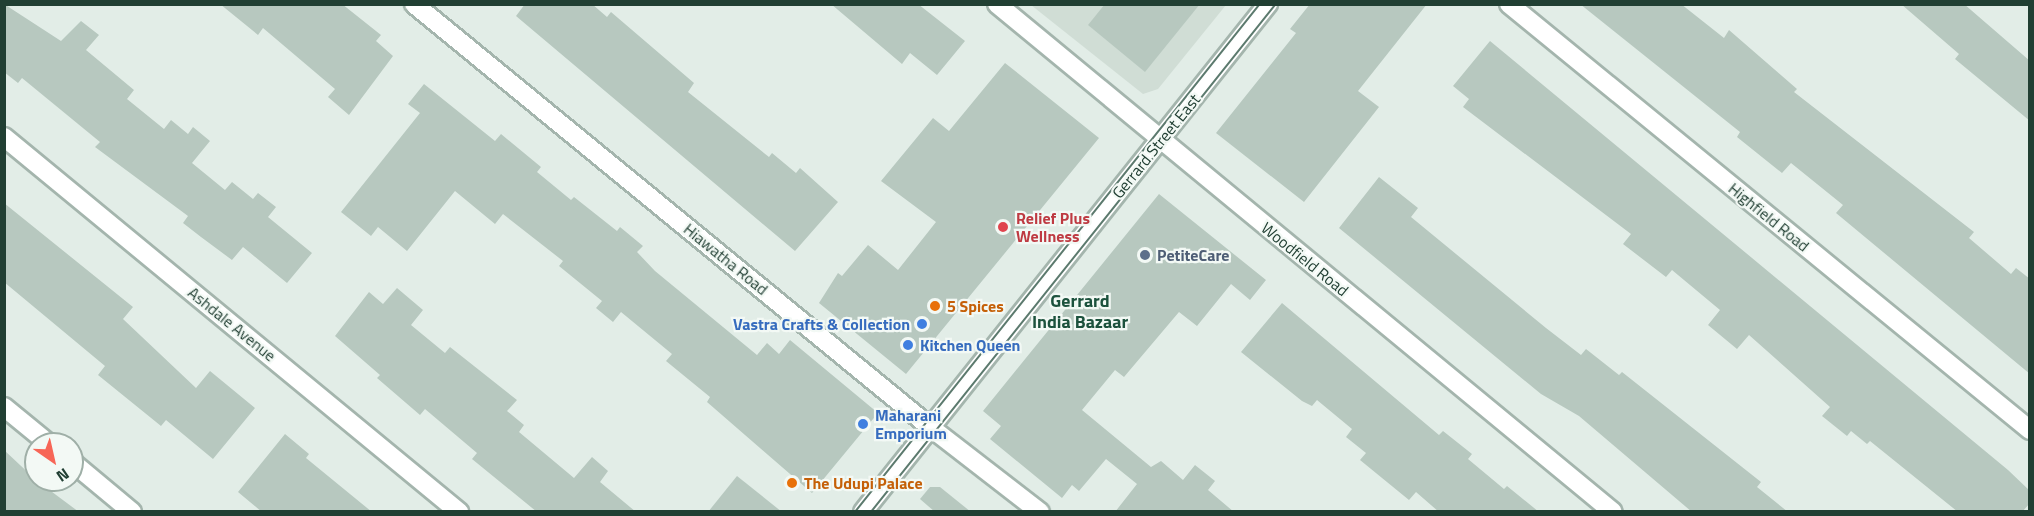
<!DOCTYPE html>
<style>
body{margin:0}
#map{position:relative;width:2034px;height:516px;overflow:hidden;background:#e2ede7;font-family:"Titillium Web",sans-serif}
div>[style]{position:absolute}
.built>*{inset:0;background:#d0ddd5}
.building>*{inset:0;background:#b7c8bf}
.roads{filter:drop-shadow(2px 0 #a4b5ad) drop-shadow(-2px 0 #a4b5ad) drop-shadow(0 2px #a4b5ad) drop-shadow(0 -2px #a4b5ad)}
.minor>*{height:18px;margin:-9px;padding:0 9px;transform-origin:9px;border-radius:9px;background:#fff}
.secondary>*{height:18px;margin:-9px;padding:0 9px;transform-origin:9px;border-radius:9px;background:#fff}
.tram>*{height:1.5px;margin:-0.75px;padding:0 0.75px;transform-origin:0.75px;border-radius:0.75px;background:#5c7a6e}
.dots>*{width:16px;height:16px;translate:-50% -50%;box-sizing:border-box;border:3px solid #f3f9f5;border-radius:50%}
span{translate:-50% -50%;white-space:nowrap;text-align:center;line-height:1.15;-webkit-text-stroke:4.5px #f3f9f5;paint-order:stroke}
.street-label{font-size:16px;color:#213f33}
.health-label{font-size:16px;color:#be3a42;font-weight:700}
.left{translate:0 -50%;text-align:left}
.service-label{font-size:16px;color:#4e5e75;font-weight:700}
.food-label{font-size:16px;color:#c56008;font-weight:700}
.shop-label{font-size:16px;color:#366cbe;font-weight:700}
.right{translate:-100% -50%;text-align:right}
.neighbourhood-label{font-size:18px;color:#1c523d;font-weight:700}
.frame{position:absolute;inset:0;border:6px solid #213f33;pointer-events:none}
.north{position:absolute;left:24px;top:432px;width:60px;height:60px;box-sizing:border-box;background:#f3f9f5;border:2px solid #9fafa7;border-radius:50%;rotate:146deg;font-size:16px;font-weight:700;line-height:24px;text-align:center;color:#213f33}
.north::after{content:'';display:block;margin:auto;width:21px;height:27px;background:#f76657;clip-path:polygon(50% 0,100% 100%,50% 72%,0 100%)}
</style>
<div id="map">
<div class="built">
<i style="clip-path:polygon(1031px 5px,1226px 5px,1158px 89px,1143px 94px)"></i>
</div>
<div class="building">
<i style="clip-path:polygon(4px 4px,61px 41px,81px 21px,99px 35px,86px 50px,134px 90px,127px 99px,164px 129px,171px 120px,188px 134px,193px 127px,210px 141px,192px 163px,225px 190px,232px 182px,253px 199px,258px 193px,276px 207px,268px 217px,312px 253px,287px 283px,243px 247px,232px 260px,201px 237px,183px 223px,188px 216px,95px 147px,100px 142px,22px 78px,18px 83px,4px 72px)"></i>
<i style="clip-path:polygon(220px 4px,342px 4px,381px 35px,376px 41px,393px 56px,349px 115px,328px 97px,335px 89px,263px 28px,258px 35px)"></i>
<i style="clip-path:polygon(525px 4px,592px 4px,607px 17px,611px 12px,694px 83px,688px 92px,769px 157px,772px 153px,796px 173px,800px 168px,838px 202px,795px 251px,516px 16px)"></i>
<i style="clip-path:polygon(831px 4px,918px 4px,965px 41px,937px 75px,910px 53px,902px 64px)"></i>
<i style="clip-path:polygon(1105px 4px,1200px 4px,1145px 72px,1088px 25px)"></i>
<i style="clip-path:polygon(1310px 4px,1427px 4px,1358px 91px,1379px 107px,1304px 202px,1216px 133px,1296px 33px,1290px 29px)"></i>
<i style="clip-path:polygon(1580px 4px,1681px 4px,1724px 38px,1729px 30px,1797px 89px,1794px 92px,1974px 232px,1969px 238px,2011px 274px,2016px 268px,2030px 279px,2030px 374px,1836px 213px,1843px 205px,1791px 163px,1782px 173px,1737px 137px,1740px 132px)"></i>
<i style="clip-path:polygon(1901px 4px,1964px 4px,2030px 61px,2030px 121px,1955px 59px,1959px 54px)"></i>
<i style="clip-path:polygon(1490px 41px,2008px 470px,2030px 491px,2030px 503px,2022px 512px,1958px 512px,1870px 441px,1867px 444px,1851px 431px,1847px 436px,1822px 416px,1830px 407px,1749px 335px,1737px 349px,1708px 325px,1720px 310px,1672px 270px,1666px 277px,1623px 244px,1631px 234px,1463px 107px,1469px 99px,1453px 86px)"></i>
<i style="clip-path:polygon(1005px 63px,1099px 138px,906px 374px,819px 303px,838px 273px,842px 276px,868px 245px,898px 270px,936px 222px,881px 181px,933px 118px,949px 131px)"></i>
<i style="clip-path:polygon(424px 84px,495px 141px,501px 134px,541px 167px,537px 172px,571px 200px,574px 197px,617px 231px,620px 227px,643px 246px,637px 252px,655px 271px,757px 355px,767px 343px,779px 354px,790px 340px,878px 413px,812px 493px,707px 402px,710px 397px,666px 361px,672px 354px,621px 312px,613px 322px,596px 308px,602px 301px,559px 266px,563px 261px,503px 214px,495px 224px,455px 191px,407px 251px,378px 227px,371px 236px,341px 212px,420px 113px,408px 104px)"></i>
<i style="clip-path:polygon(1379px 177px,1418px 208px,1411px 217px,1546px 328px,1581px 355px,1586px 349px,1619px 375px,1622px 372px,1761px 482px,1757px 487px,1788px 512px,1692px 512px,1579px 416px,1541px 394px,1339px 228px)"></i>
<i style="clip-path:polygon(1159px 194px,1266px 280px,1250px 300px,1231px 284px,1197px 326px,1179px 312px,1124px 377px,1115px 370px,1082px 410px,1151px 467px,1161px 461px,1183px 480px,1195px 465px,1215px 481px,1208px 490px,1234px 512px,1115px 512px,1137px 484px,1106px 459px,1079px 491px,1072px 485px,1062px 498px,990px 439px,1001px 426px,983px 411px)"></i>
<i style="clip-path:polygon(4px 203px,133px 307px,123px 319px,196px 388px,210px 371px,255px 408px,213px 459px,166px 420px,161px 426px,98px 375px,105px 366px,4px 282px)"></i>
<i style="clip-path:polygon(397px 288px,423px 310px,411px 325px,445px 353px,450px 347px,517px 400px,507px 411px,524px 425px,519px 432px,574px 478px,592px 457px,608px 471px,600px 482px,636px 512px,537px 512px,472px 459px,477px 453px,425px 409px,420px 415px,377px 378px,380px 375px,335px 336px,369px 292px,383px 304px)"></i>
<i style="clip-path:polygon(1282px 303px,1439px 435px,1443px 431px,1472px 454px,1468px 459px,1504px 489px,1507px 486px,1539px 512px,1439px 512px,1416px 492px,1409px 500px,1360px 460px,1366px 453px,1346px 437px,1352px 429px,1317px 400px,1312px 406px,1302px 401px,1241px 352px)"></i>
<i style="clip-path:polygon(285px 434px,309px 454px,306px 458px,372px 512px,262px 512px,238px 492px)"></i>
<i style="clip-path:polygon(4px 450px,36px 480px,79px 512px,4px 512px)"></i>
<i style="clip-path:polygon(737px 476px,782px 512px,708px 512px)"></i>
<i style="clip-path:polygon(930px 487px,940px 487px,971px 512px,935px 512px,920px 499px)"></i>
</div>
<div class="roads">
<div class="minor">
<i style="left:414px;top:4px;width:667px;rotate:39.34deg"></i>
<i style="left:930px;top:427px;width:139px;rotate:37.7deg"></i>
<i style="left:997px;top:4px;width:798px;rotate:39.51deg"></i>
<i style="left:1509px;top:4px;width:673px;rotate:39.27deg"></i>
<i style="left:4px;top:137px;width:590px;rotate:39.49deg"></i>
<i style="left:4px;top:407px;width:58px;rotate:39.4deg"></i>
<i style="left:72px;top:462px;width:78px;rotate:39.8deg"></i>
</div>
<div class="secondary">
<i style="left:863px;top:512px;width:650px;rotate:-51.44deg"></i>
</div>
</div>
<div class="tram">
<i style="left:855px;top:512px;width:650px;rotate:-51.44deg"></i>
<i style="left:871px;top:512px;width:650px;rotate:-51.44deg"></i>
</div>
<div class="dots">
<i style="left:1003px;top:227px;background:#e0444e"></i>
<i style="left:1145px;top:255px;background:#5c6f8a"></i>
<i style="left:935px;top:306px;background:#e8710a"></i>
<i style="left:922px;top:324px;background:#3f7fe0"></i>
<i style="left:908px;top:345px;background:#3f7fe0"></i>
<i style="left:863px;top:424px;background:#3f7fe0"></i>
<i style="left:792px;top:483px;background:#e8710a"></i>
</div>
<div class="street-label">
<span style="left:1156px;top:146px;rotate:-51deg">Gerrard Street East</span>
<span style="left:1769px;top:217px;rotate:39deg">Highfield Road</span>
<span style="left:726px;top:259px;rotate:39deg">Hiawatha Road</span>
<span style="left:1305px;top:259px;rotate:39deg">Woodfield Road</span>
<span style="left:232px;top:324px;rotate:39deg">Ashdale Avenue</span>
</div>
<div class="health-label">
<span class="left" style="left:1016px;top:227px">Relief Plus<br>Wellness</span>
</div>
<div class="service-label">
<span class="left" style="left:1157px;top:255px">PetiteCare</span>
</div>
<div class="food-label">
<span class="left" style="left:947px;top:306px">5 Spices</span>
<span class="left" style="left:804px;top:483px">The Udupi Palace</span>
</div>
<div class="shop-label">
<span class="right" style="left:910px;top:324px">Vastra Crafts &amp; Collection</span>
<span class="left" style="left:920px;top:345px">Kitchen Queen</span>
<span class="left" style="left:875px;top:424px">Maharani<br>Emporium</span>
</div>
<div class="neighbourhood-label">
<span style="left:1080px;top:312px">Gerrard<br>India Bazaar</span>
</div>
<div class="frame"></div>
<div class="north">N</div>
</div>
